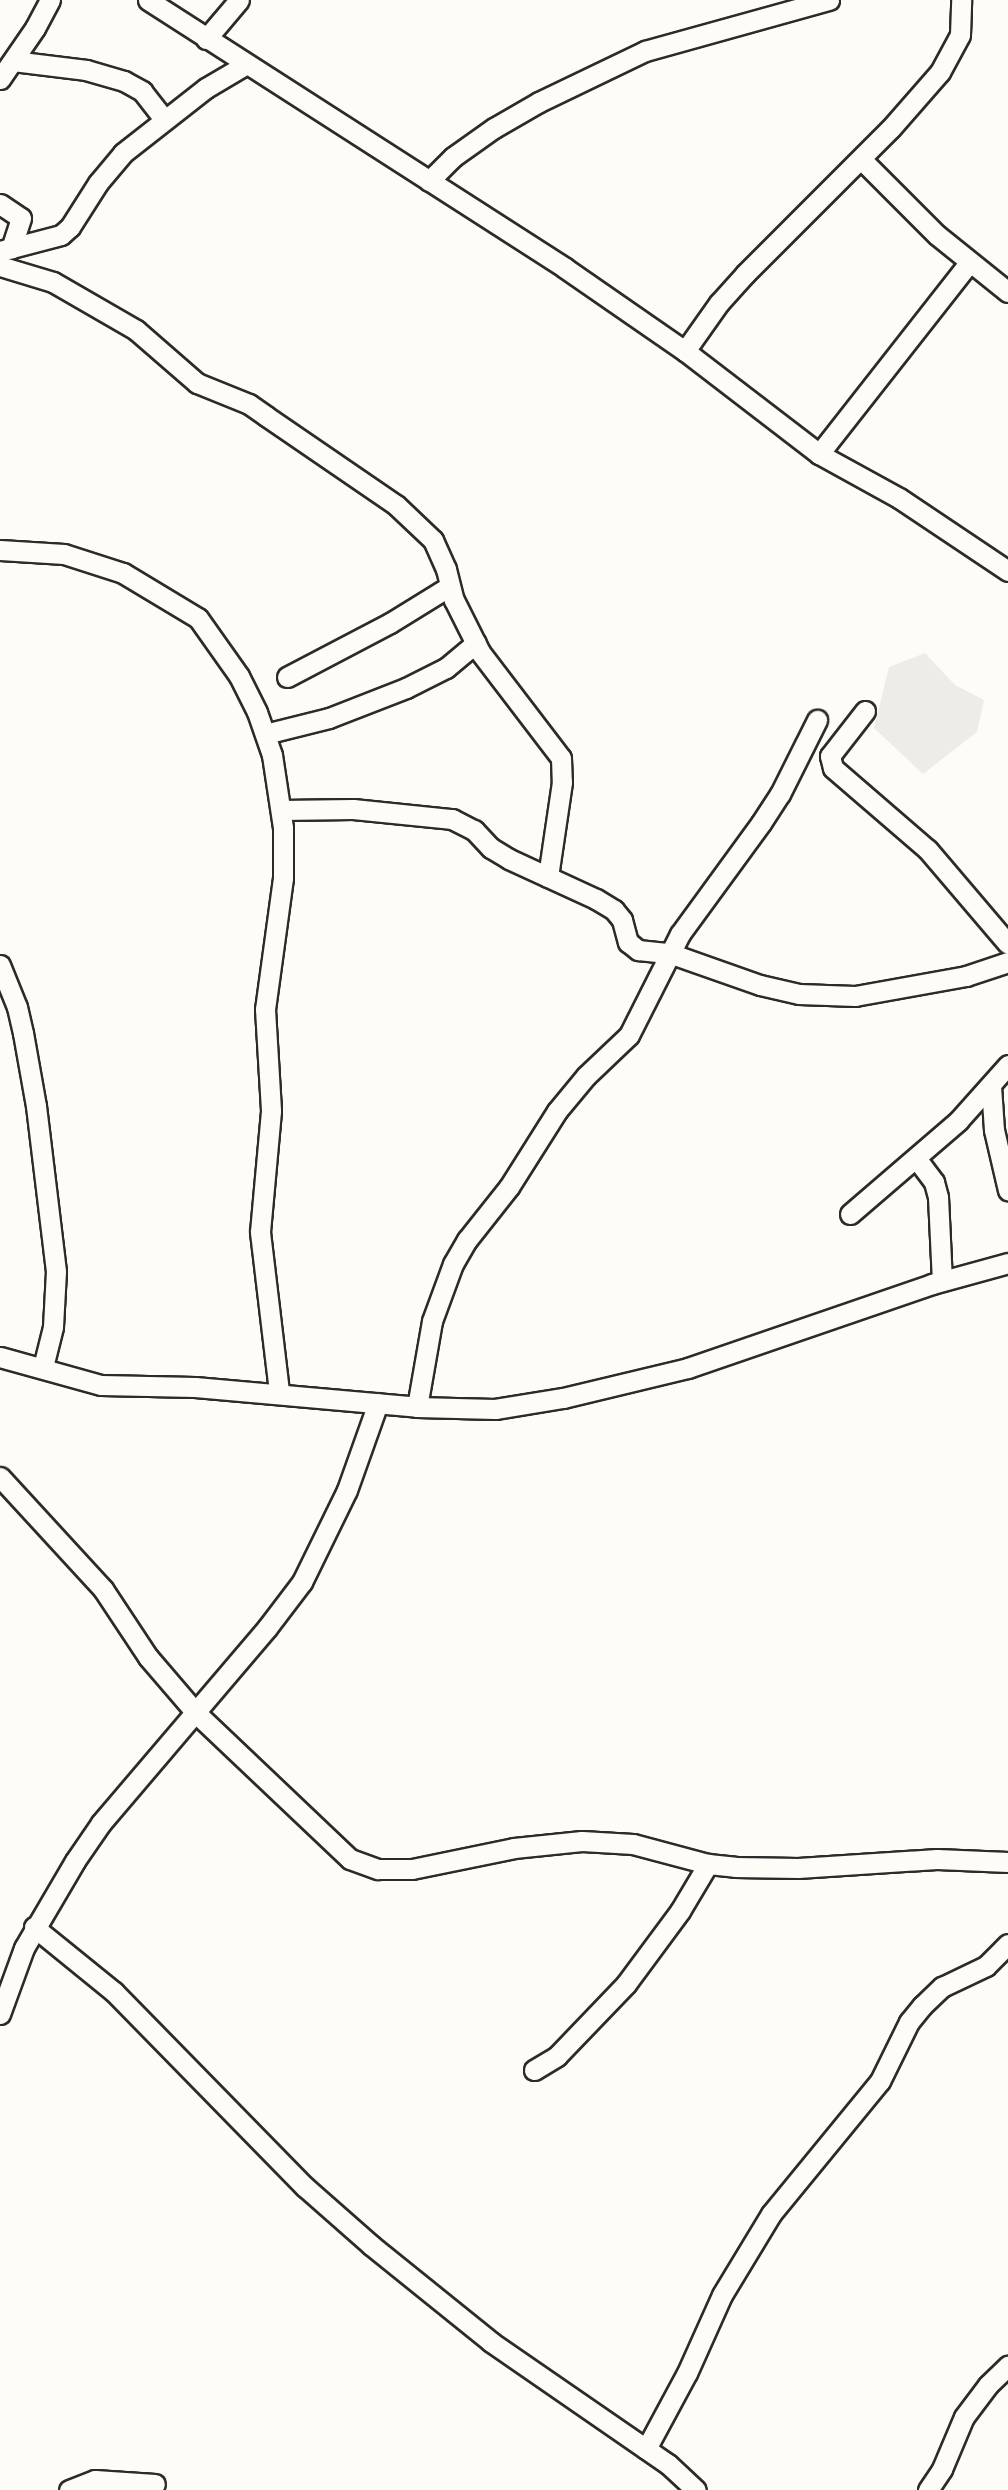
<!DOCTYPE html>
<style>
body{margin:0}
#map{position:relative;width:1008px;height:2490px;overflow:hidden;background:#fdfcf7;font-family:Sriracha,sans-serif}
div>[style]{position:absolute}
.built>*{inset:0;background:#edece8}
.roads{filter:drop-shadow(2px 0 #2b2b2b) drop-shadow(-2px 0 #2b2b2b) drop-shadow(0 2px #2b2b2b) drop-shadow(0 -2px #2b2b2b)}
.minor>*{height:19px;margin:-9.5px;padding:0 9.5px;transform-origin:9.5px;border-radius:9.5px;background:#fdfcf7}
span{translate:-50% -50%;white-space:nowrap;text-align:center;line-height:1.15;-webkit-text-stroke:6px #fdfcf7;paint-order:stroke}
</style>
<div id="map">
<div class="built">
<i style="clip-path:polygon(925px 653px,955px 685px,984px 700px,977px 732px,923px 774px,874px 728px,889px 667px)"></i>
</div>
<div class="roads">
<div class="minor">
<i style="left:148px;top:0;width:496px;rotate:32.7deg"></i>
<i style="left:565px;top:268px;width:146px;rotate:34.7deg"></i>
<i style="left:685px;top:351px;width:169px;rotate:37.5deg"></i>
<i style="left:819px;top:454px;width:91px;rotate:28.8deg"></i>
<i style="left:899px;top:498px;width:131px;rotate:33.8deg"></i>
<i style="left:206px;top:39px;width:51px;rotate:-49.8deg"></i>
<i style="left:13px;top:61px;width:74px;rotate:7deg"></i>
<i style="left:86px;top:70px;width:40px;rotate:16deg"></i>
<i style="left:124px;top:81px;width:21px;rotate:29deg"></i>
<i style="left:142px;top:91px;width:36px;rotate:52deg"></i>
<i style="left:0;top:79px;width:62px;rotate:-55.5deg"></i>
<i style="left:35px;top:28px;width:32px;rotate:-62deg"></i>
<i style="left:861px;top:159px;width:107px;rotate:45deg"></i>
<i style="left:937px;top:235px;width:91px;rotate:38.8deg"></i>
<i style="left:429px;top:181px;width:34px;rotate:-45deg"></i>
<i style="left:453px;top:157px;width:50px;rotate:-35.3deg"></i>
<i style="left:494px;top:128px;width:52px;rotate:-30deg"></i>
<i style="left:539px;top:102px;width:118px;rotate:-25.7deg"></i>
<i style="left:645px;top:51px;width:191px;rotate:-15.5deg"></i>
<i style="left:0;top:204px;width:25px;rotate:34deg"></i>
<i style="left:21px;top:218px;width:32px;rotate:108deg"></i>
<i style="left:0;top:251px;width:63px;rotate:-14.7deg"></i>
<i style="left:61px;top:235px;width:12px;rotate:-42deg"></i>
<i style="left:70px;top:227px;width:52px;rotate:-57.5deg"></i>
<i style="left:98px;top:183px;width:39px;rotate:-50deg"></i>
<i style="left:123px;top:153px;width:105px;rotate:-38.1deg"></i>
<i style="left:206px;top:88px;width:45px;rotate:-30.5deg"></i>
<i style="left:0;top:266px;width:55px;rotate:16.8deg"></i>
<i style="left:53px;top:282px;width:96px;rotate:30deg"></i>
<i style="left:136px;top:330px;width:81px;rotate:41deg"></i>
<i style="left:197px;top:383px;width:56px;rotate:22deg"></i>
<i style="left:249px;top:404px;width:21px;rotate:35deg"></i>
<i style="left:266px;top:416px;width:158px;rotate:34.4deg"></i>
<i style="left:396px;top:505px;width:51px;rotate:43.4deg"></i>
<i style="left:433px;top:540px;width:32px;rotate:66deg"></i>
<i style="left:446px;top:569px;width:32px;rotate:76deg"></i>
<i style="left:454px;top:600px;width:58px;rotate:63.4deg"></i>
<i style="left:480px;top:652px;width:133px;rotate:52.6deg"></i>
<i style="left:561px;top:758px;width:24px;rotate:88deg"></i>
<i style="left:562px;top:782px;width:96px;rotate:98.4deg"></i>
<i style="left:685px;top:351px;width:59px;rotate:-54.7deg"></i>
<i style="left:719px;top:303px;width:39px;rotate:-48deg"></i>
<i style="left:745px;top:274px;width:206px;rotate:-45deg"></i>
<i style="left:891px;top:128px;width:74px;rotate:-48.8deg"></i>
<i style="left:940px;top:72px;width:42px;rotate:-61.6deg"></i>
<i style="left:960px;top:35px;width:35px;rotate:-88deg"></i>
<i style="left:819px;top:454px;width:243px;rotate:-51.9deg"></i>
<i style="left:0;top:550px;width:64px;rotate:3.6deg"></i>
<i style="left:64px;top:554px;width:62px;rotate:17.9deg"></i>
<i style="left:123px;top:573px;width:87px;rotate:31deg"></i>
<i style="left:198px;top:618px;width:71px;rotate:54.7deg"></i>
<i style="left:239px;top:676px;width:40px;rotate:63.4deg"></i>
<i style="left:257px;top:712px;width:46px;rotate:70.8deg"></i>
<i style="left:272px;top:755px;width:74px;rotate:81.4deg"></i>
<i style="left:283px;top:828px;width:50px;rotate:90deg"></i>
<i style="left:283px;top:878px;width:132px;rotate:97.8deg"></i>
<i style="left:265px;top:1009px;width:102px;rotate:86.6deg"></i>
<i style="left:271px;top:1111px;width:121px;rotate:95.2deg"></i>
<i style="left:260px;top:1232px;width:161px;rotate:83.2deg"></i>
<i style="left:287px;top:677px;width:116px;rotate:-27.7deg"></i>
<i style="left:390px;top:623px;width:70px;rotate:-31.7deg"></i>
<i style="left:865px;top:711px;width:57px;rotate:127.9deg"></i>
<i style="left:830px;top:756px;width:12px;rotate:76deg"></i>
<i style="left:833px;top:768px;width:125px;rotate:40.8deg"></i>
<i style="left:928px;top:850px;width:123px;rotate:49.6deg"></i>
<i style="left:265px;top:734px;width:66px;rotate:-14deg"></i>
<i style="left:329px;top:718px;width:83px;rotate:-21.3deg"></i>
<i style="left:406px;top:688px;width:45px;rotate:-26.6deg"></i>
<i style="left:446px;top:668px;width:39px;rotate:-40deg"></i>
<i style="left:281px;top:810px;width:72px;rotate:-0.8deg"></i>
<i style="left:353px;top:809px;width:100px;rotate:5.8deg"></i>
<i style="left:452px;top:819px;width:25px;rotate:27deg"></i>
<i style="left:474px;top:830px;width:25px;rotate:47deg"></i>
<i style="left:491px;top:848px;width:21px;rotate:31deg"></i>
<i style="left:509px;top:859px;width:96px;rotate:24.7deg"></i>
<i style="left:596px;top:899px;width:21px;rotate:31deg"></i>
<i style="left:614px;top:910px;width:13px;rotate:51deg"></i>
<i style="left:622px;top:920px;width:23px;rotate:75deg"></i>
<i style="left:628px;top:942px;width:13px;rotate:39deg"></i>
<i style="left:638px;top:950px;width:31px;rotate:6deg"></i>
<i style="left:669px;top:953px;width:96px;rotate:19.4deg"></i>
<i style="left:760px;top:985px;width:40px;rotate:13deg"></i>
<i style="left:799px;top:994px;width:56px;rotate:2deg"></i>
<i style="left:855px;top:996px;width:113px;rotate:-10.2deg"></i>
<i style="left:966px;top:976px;width:44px;rotate:-18.4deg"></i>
<i style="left:0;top:965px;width:45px;rotate:68deg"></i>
<i style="left:17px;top:1007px;width:27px;rotate:77deg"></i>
<i style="left:23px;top:1033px;width:74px;rotate:79.9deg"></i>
<i style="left:36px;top:1106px;width:166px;rotate:83.1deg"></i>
<i style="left:56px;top:1271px;width:56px;rotate:93.1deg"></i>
<i style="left:53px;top:1327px;width:41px;rotate:104deg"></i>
<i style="left:991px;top:1086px;width:44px;rotate:86.1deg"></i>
<i style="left:994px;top:1130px;width:62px;rotate:76.9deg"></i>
<i style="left:916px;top:1158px;width:30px;rotate:53deg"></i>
<i style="left:934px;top:1182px;width:16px;rotate:75deg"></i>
<i style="left:938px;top:1197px;width:84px;rotate:87.3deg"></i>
<i style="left:850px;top:1214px;width:143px;rotate:-40.7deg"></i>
<i style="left:958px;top:1121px;width:75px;rotate:-48.2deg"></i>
<i style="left:0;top:1357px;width:105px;rotate:15.5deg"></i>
<i style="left:101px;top:1385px;width:94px;rotate:1.2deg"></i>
<i style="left:195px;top:1387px;width:223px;rotate:5.1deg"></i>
<i style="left:417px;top:1407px;width:78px;rotate:1.5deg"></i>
<i style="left:495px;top:1409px;width:69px;rotate:-9.2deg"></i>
<i style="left:563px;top:1398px;width:129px;rotate:-13.5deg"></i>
<i style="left:688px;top:1368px;width:258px;rotate:-19deg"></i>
<i style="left:932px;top:1284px;width:79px;rotate:-15.4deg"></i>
<i style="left:417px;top:1407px;width:87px;rotate:-80.1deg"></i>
<i style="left:432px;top:1321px;width:61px;rotate:-69.8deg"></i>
<i style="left:453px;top:1264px;width:28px;rotate:-60deg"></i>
<i style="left:467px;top:1240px;width:68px;rotate:-51.6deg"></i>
<i style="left:509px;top:1187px;width:90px;rotate:-57.7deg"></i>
<i style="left:557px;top:1111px;width:45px;rotate:-50.4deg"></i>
<i style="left:586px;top:1076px;width:59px;rotate:-43.6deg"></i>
<i style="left:629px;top:1035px;width:113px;rotate:-63.2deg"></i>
<i style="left:680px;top:934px;width:137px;rotate:-53.9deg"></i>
<i style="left:761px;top:823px;width:35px;rotate:-57deg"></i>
<i style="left:780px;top:794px;width:83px;rotate:-63.4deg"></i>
<i style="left:0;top:1477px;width:152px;rotate:47.4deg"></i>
<i style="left:103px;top:1589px;width:82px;rotate:56.5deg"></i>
<i style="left:148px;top:1657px;width:74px;rotate:49.4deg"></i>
<i style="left:196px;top:1713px;width:212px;rotate:43.5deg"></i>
<i style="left:350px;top:1859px;width:30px;rotate:20deg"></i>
<i style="left:378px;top:1869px;width:34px"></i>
<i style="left:412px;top:1869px;width:104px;rotate:-11.6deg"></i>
<i style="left:514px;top:1848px;width:68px;rotate:-5.9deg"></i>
<i style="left:582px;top:1841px;width:51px;rotate:3.4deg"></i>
<i style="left:633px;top:1844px;width:78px;rotate:14.9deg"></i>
<i style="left:708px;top:1864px;width:27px;rotate:6deg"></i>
<i style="left:735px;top:1867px;width:63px;rotate:0.9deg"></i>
<i style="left:798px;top:1868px;width:139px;rotate:-3.7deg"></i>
<i style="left:937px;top:1859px;width:71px;rotate:2.4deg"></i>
<i style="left:34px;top:1927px;width:103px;rotate:39.1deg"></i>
<i style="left:114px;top:1992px;width:273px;rotate:45.6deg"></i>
<i style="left:305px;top:2187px;width:88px;rotate:41.3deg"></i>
<i style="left:371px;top:2245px;width:154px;rotate:38.9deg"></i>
<i style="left:491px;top:2342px;width:215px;rotate:34.6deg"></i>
<i style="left:668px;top:2464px;width:38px;rotate:43deg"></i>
<i style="left:0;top:2014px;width:70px;rotate:-70deg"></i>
<i style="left:24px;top:1948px;width:101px;rotate:-59.6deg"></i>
<i style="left:75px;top:1861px;width:46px;rotate:-55.6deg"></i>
<i style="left:101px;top:1823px;width:256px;rotate:-49.6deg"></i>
<i style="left:267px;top:1628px;width:58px;rotate:-52.7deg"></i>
<i style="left:302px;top:1582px;width:102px;rotate:-63.9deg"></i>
<i style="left:347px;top:1490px;width:92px;rotate:-70.4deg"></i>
<i style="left:534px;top:2070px;width:27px;rotate:-31deg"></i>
<i style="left:557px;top:2056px;width:100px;rotate:-46.2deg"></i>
<i style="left:626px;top:1984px;width:91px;rotate:-53.5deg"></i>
<i style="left:680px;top:1911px;width:55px;rotate:-59.2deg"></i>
<i style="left:646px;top:2449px;width:86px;rotate:-61.7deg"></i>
<i style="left:687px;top:2373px;width:85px;rotate:-65.8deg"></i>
<i style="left:722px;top:2295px;width:95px;rotate:-58.8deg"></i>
<i style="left:771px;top:2214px;width:172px;rotate:-50.7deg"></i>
<i style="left:880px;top:2081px;width:66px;rotate:-63.8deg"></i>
<i style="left:909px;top:2022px;width:21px;rotate:-51deg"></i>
<i style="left:922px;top:2006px;width:28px;rotate:-44deg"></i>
<i style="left:942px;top:1987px;width:49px;rotate:-25.5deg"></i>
<i style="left:986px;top:1966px;width:31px;rotate:-45deg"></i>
<i style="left:69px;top:2490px;width:28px;rotate:-21deg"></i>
<i style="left:95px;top:2480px;width:60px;rotate:3.8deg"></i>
<i style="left:928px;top:2490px;width:25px;rotate:-56deg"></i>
<i style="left:942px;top:2469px;width:56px;rotate:-67.1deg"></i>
<i style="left:964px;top:2417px;width:40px;rotate:-53deg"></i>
<i style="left:988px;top:2385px;width:28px;rotate:-44deg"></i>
</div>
</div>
</div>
